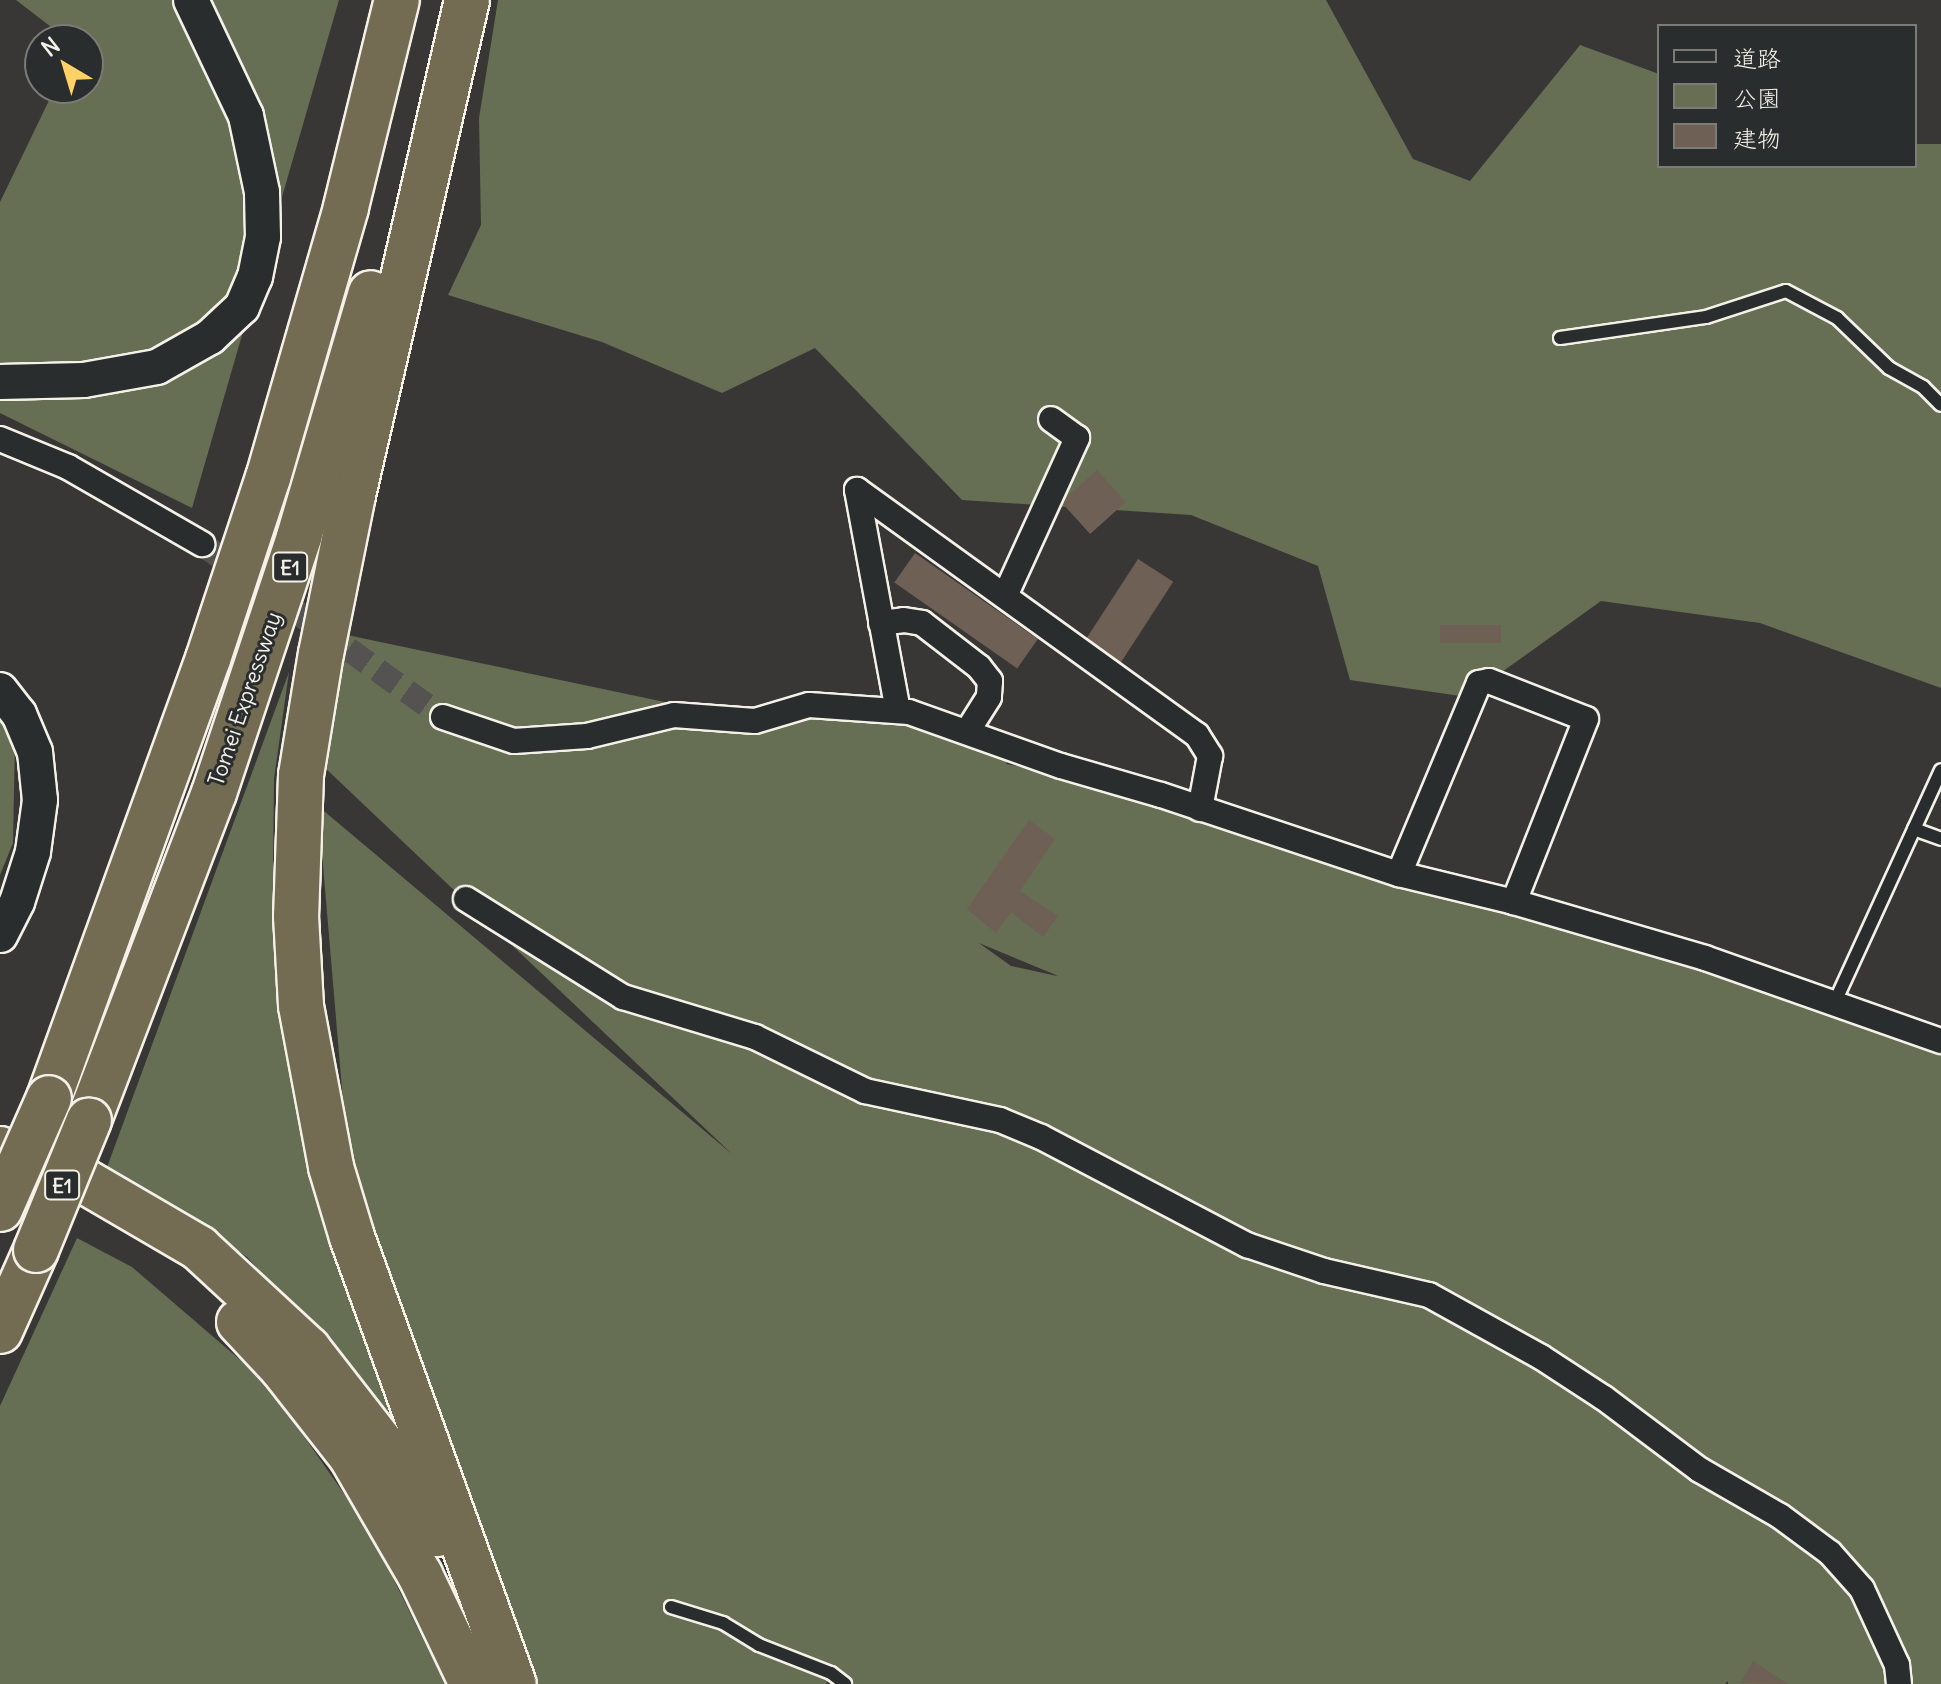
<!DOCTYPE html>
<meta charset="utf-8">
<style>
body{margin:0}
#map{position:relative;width:1941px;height:1684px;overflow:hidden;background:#383736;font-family:Delius,"Klee One",sans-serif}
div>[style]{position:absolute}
.green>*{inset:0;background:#666e54}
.building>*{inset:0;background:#6e6055;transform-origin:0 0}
.street-tunnel>*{height:24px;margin-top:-12px;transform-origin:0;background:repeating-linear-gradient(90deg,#545351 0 24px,transparent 0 36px)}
.roads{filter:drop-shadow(2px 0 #f4f1e8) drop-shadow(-2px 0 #f4f1e8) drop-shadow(0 2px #f4f1e8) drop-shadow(0 -2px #f4f1e8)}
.lane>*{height:12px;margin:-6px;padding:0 6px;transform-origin:6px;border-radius:6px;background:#2a2d2e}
.street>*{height:24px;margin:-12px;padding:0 12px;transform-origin:12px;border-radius:12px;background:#2a2d2e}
.secondary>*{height:34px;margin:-17px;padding:0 17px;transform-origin:17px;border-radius:17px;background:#2a2d2e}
.highway>*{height:44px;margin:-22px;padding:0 22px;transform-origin:22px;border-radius:22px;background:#736b52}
.bridges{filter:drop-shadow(2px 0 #f4f1e8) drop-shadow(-2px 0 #f4f1e8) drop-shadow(0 2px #f4f1e8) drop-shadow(0 -2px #f4f1e8)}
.highway-bridge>*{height:44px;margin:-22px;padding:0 22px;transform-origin:22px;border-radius:22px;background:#736b52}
span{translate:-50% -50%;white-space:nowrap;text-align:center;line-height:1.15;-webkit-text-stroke:6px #2a2d2e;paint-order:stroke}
.shield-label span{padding:2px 6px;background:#2a2d2e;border:2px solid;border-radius:6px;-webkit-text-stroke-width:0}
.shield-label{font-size:20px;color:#f4f1e8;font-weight:700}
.street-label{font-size:22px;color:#f4f1e8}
.legend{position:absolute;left:1657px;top:24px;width:260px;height:144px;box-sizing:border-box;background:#2a2d2e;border:2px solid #7b7b78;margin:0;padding:10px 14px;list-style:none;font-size:24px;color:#f4f1e8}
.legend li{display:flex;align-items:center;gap:16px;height:40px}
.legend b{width:40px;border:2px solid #7b7b78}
.north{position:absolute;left:24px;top:24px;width:80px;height:80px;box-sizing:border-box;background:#2a2d2e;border:2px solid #7b7b78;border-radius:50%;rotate:322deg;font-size:22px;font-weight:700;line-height:32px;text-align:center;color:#f4f1e8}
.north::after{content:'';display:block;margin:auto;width:28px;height:36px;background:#ffd166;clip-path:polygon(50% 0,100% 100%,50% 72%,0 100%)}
</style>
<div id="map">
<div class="green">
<i style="clip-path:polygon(16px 0,339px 0,192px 508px,0 413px,0 202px,55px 88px,88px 88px,88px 40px,68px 40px)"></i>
<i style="clip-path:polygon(498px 0,1326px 0,1413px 159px,1470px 181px,1580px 45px,1659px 74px,1659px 166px,1915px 166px,1915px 144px,1941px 144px,1941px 688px,1760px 623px,1601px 601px,1467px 697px,1350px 680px,1318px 566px,1191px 515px,962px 500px,815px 348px,722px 393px,602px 342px,448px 295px,481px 225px,479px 118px)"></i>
<i style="clip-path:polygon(evenodd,347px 635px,755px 721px,812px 708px,893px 712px,1012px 748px,1006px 764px,1153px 793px,1941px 1042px,1941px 1684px,1728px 1684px,1728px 1681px,1725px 1684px,851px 1684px,831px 1673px,826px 1684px,514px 1684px,349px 1172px,318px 806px,732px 1154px,322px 765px,347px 635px,979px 943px,1056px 975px,1057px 976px,1011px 966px,979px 943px)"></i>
<i style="clip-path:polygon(289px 672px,274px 779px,273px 872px,280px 990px,314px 1173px,390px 1413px,247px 1257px,175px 1206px,106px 1170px)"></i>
<i style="clip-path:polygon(0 717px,15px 739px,13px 843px,0 875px)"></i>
<i style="clip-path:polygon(77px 1238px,132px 1267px,266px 1382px,370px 1531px,445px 1684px,0 1684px,0 1406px)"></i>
</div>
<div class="building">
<i style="left:1097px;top:470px;width:43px;height:48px;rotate:48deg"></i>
<i style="left:915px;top:553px;width:150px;height:36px;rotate:35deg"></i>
<i style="left:1138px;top:559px;width:42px;height:98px;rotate:33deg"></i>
<i style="left:1440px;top:625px;width:61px;height:18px"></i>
<i style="clip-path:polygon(1029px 820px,1055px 839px,1020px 891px,1058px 916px,1043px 937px,1011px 912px,996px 933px,967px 909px)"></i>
<i style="clip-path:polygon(1753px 1661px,1788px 1684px,1740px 1683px)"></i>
</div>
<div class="street-tunnel">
<i style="left:202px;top:544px;width:297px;rotate:35.7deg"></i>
</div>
<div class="roads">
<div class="lane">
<i style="left:1560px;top:338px;width:148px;rotate:-8.2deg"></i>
<i style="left:1706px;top:317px;width:84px;rotate:-18deg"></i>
<i style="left:1786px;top:291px;width:58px;rotate:27.9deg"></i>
<i style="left:1837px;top:318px;width:72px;rotate:43.9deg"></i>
<i style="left:1889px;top:368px;width:39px;rotate:29deg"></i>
<i style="left:1923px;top:387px;width:25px;rotate:45deg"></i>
<i style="left:1914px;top:829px;width:29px;rotate:20deg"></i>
<i style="left:1834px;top:1004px;width:257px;rotate:-65.4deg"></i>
<i style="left:671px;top:1607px;width:54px;rotate:17.1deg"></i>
<i style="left:723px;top:1623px;width:42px;rotate:31.4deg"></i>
<i style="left:759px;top:1645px;width:77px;rotate:21.3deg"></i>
<i style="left:831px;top:1673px;width:18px;rotate:38deg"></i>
</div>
<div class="street">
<i style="left:0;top:439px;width:74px;rotate:22.4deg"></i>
<i style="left:68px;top:467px;width:155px;rotate:29.9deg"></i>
<i style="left:1005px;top:596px;width:174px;rotate:-65.5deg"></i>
<i style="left:1077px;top:438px;width:32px;rotate:-144deg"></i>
<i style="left:881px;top:623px;width:23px;rotate:-7deg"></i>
<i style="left:904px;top:620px;width:18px;rotate:9deg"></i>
<i style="left:922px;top:623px;width:72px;rotate:37.7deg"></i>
<i style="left:979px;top:667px;width:18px;rotate:52deg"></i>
<i style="left:990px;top:681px;width:16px;rotate:94deg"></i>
<i style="left:989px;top:697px;width:41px;rotate:122.2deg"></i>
<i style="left:898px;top:711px;width:225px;rotate:-100.5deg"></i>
<i style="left:857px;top:490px;width:419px;rotate:35.8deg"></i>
<i style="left:1197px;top:735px;width:25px;rotate:58deg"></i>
<i style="left:1210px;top:756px;width:54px;rotate:100.7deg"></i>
<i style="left:443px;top:717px;width:75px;rotate:18.7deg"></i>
<i style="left:514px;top:741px;width:73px;rotate:-3.9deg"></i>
<i style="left:587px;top:736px;width:89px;rotate:-13.6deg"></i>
<i style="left:674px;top:715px;width:81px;rotate:4.2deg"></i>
<i style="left:755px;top:721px;width:56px;rotate:-16.5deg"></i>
<i style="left:809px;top:705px;width:100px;rotate:4deg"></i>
<i style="left:909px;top:712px;width:161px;rotate:19.6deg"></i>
<i style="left:1061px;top:766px;width:104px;rotate:16.2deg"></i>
<i style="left:1161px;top:795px;width:251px;rotate:18.4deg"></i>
<i style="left:1399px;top:874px;width:118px;rotate:13.7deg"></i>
<i style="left:1514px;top:902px;width:199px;rotate:16.3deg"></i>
<i style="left:1705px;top:958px;width:250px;rotate:19.4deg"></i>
<i style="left:1399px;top:874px;width:207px;rotate:-67.3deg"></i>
<i style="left:1479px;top:683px;width:10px;rotate:-11deg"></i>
<i style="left:1489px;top:681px;width:104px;rotate:21.4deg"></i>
<i style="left:1586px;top:719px;width:197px;rotate:111.5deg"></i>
<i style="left:466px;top:899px;width:185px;rotate:32deg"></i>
<i style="left:623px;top:997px;width:138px;rotate:16.9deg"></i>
<i style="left:755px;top:1037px;width:123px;rotate:26.1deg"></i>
<i style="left:865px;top:1091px;width:138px;rotate:12.1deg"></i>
<i style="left:1000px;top:1120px;width:44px;rotate:22.5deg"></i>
<i style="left:1041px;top:1137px;width:233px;rotate:27.7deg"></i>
<i style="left:1247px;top:1245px;width:81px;rotate:18.7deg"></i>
<i style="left:1324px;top:1271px;width:108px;rotate:12.9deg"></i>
<i style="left:1429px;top:1295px;width:128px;rotate:29deg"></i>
<i style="left:1541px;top:1357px;width:75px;rotate:33.1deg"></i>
<i style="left:1604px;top:1398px;width:120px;rotate:36.9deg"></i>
<i style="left:1700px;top:1470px;width:92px;rotate:29.9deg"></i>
<i style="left:1780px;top:1516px;width:62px;rotate:36.5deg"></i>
<i style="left:1830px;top:1553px;width:48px;rotate:48.4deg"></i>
<i style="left:1862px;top:1589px;width:84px;rotate:65.3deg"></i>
<i style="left:1897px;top:1665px;width:19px;rotate:84deg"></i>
</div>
<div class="secondary">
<i style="left:0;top:382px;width:84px;rotate:-1.4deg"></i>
<i style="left:84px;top:380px;width:74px;rotate:-10.1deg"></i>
<i style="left:157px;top:367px;width:61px;rotate:-29.5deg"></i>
<i style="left:210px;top:337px;width:44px;rotate:-43.2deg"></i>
<i style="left:242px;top:307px;width:33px;rotate:-67deg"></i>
<i style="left:255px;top:277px;width:41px;rotate:-78.7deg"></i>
<i style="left:263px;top:237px;width:45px;rotate:-91.3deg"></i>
<i style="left:262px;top:192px;width:78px;rotate:-101.9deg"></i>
<i style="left:246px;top:116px;width:128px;rotate:-115.4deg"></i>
<i style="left:0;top:690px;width:31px;rotate:52deg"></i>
<i style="left:19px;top:714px;width:41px;rotate:67.2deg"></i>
<i style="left:35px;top:752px;width:48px;rotate:84.1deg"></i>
<i style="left:40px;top:800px;width:52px;rotate:97.7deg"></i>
<i style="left:33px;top:852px;width:52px;rotate:107.7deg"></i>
<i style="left:17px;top:902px;width:37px;rotate:117deg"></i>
</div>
<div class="highway">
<i style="left:467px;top:0;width:508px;rotate:102.97deg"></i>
<i style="left:353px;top:495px;width:161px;rotate:101.4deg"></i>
<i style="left:321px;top:653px;width:124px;rotate:99.3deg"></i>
<i style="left:301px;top:775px;width:141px;rotate:92deg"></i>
<i style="left:296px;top:916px;width:90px;rotate:86.8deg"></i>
<i style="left:301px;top:1006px;width:164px;rotate:79.4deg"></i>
<i style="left:331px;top:1167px;width:73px;rotate:73.3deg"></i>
<i style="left:352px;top:1237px;width:475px;rotate:70.1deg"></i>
<i style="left:49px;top:1098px;width:467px;rotate:-70.1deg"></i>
<i style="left:208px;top:659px;width:191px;rotate:-71.7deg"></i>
<i style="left:268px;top:478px;width:282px;rotate:-73.9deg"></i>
<i style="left:346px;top:207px;width:213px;rotate:-76.2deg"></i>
<i style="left:89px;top:1120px;width:350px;rotate:-69.1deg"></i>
<i style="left:214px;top:793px;width:270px;rotate:-71.6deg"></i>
<i style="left:299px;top:537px;width:254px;rotate:-73.6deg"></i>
<i style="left:0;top:1149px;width:92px;rotate:21deg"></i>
<i style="left:86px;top:1182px;width:131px;rotate:30.3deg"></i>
<i style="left:199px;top:1248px;width:149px;rotate:42.8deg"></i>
<i style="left:308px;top:1349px;width:148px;rotate:52.1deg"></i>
<i style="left:399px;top:1466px;width:78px;rotate:60.8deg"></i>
<i style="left:239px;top:1322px;width:63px;rotate:46.9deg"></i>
<i style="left:282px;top:1368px;width:112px;rotate:51.9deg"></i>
<i style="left:351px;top:1456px;width:138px;rotate:59.9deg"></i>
<i style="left:420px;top:1575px;width:121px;rotate:64.5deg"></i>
<i style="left:0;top:1331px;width:89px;rotate:-66deg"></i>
</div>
</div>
<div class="bridges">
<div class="highway-bridge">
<i style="left:0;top:1209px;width:121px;rotate:-66.2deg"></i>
<i style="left:36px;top:1250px;width:140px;rotate:-67.8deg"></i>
</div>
</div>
<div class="shield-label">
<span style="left:290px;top:567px">E1</span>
<span style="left:62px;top:1185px">E1</span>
</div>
<div class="street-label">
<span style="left:245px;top:699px;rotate:-71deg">Tomei Expressway</span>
</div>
<ul class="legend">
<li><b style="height:10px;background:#2a2d2e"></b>道路</li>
<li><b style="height:22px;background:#666e54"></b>公園</li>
<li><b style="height:22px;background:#6e6055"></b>建物</li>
</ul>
<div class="north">N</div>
</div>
